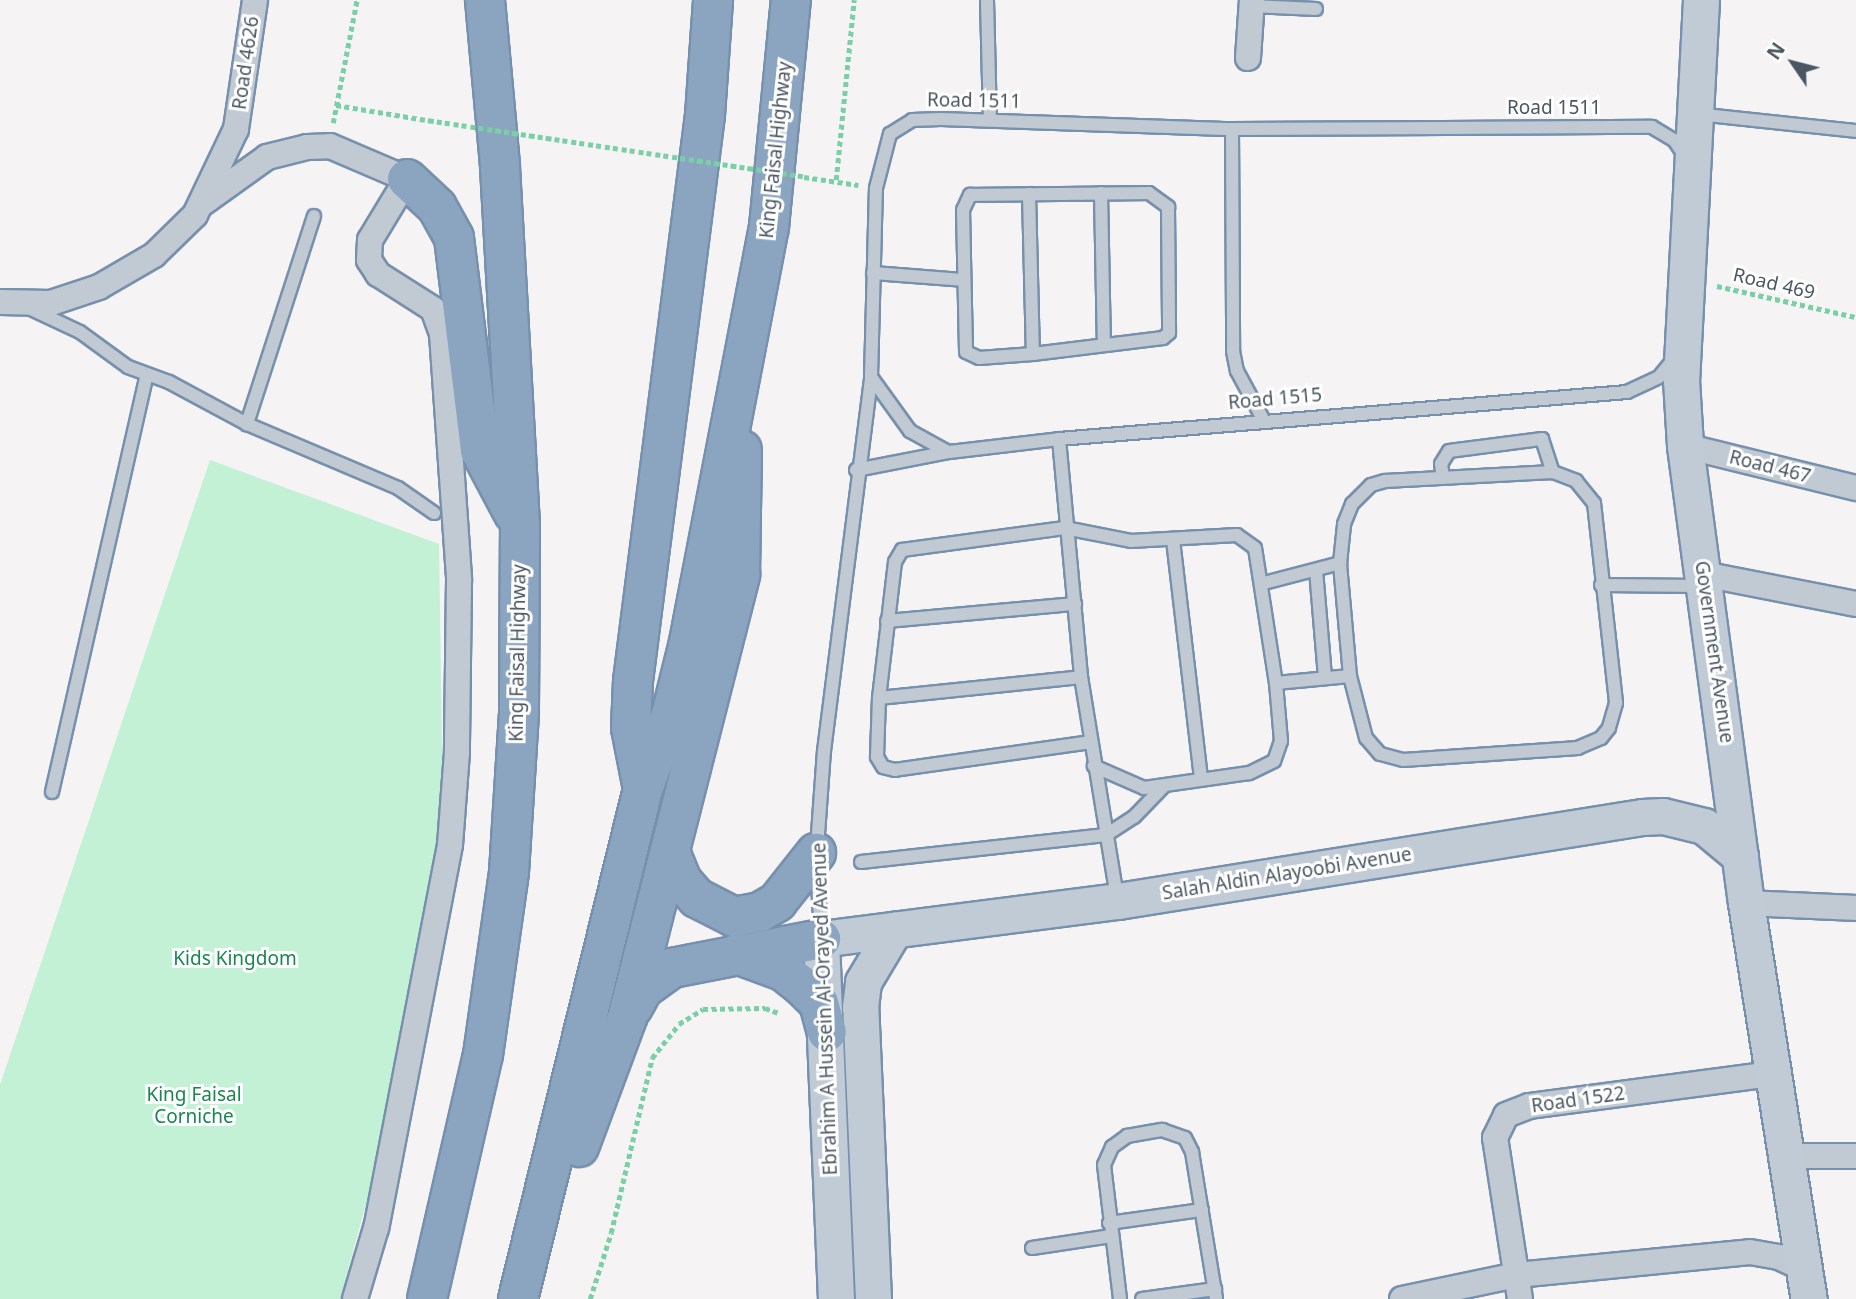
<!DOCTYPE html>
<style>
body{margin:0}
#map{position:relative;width:1856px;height:1299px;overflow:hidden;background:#f5f3f3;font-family:"Noto Sans",sans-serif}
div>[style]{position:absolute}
.green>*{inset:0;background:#c3f1d5}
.path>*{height:4.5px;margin-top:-2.25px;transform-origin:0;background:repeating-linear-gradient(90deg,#7ad0a6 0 5px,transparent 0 8.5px)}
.roads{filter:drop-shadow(2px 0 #7690ad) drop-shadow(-2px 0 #7690ad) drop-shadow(0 2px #7690ad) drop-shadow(0 -2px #7690ad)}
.lane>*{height:12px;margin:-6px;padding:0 6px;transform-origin:6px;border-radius:6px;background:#c1cad2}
.street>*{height:24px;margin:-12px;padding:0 12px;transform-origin:12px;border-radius:12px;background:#c1cad2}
.secondary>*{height:35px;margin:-17.5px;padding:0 17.5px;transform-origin:17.5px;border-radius:17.5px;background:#c1cbd6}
.highway>*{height:38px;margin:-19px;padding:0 19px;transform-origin:19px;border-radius:19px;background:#8ba5c1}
.path-bridge>*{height:4.5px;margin-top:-2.25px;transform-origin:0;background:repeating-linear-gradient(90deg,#7ad0a6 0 5px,transparent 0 8.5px)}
span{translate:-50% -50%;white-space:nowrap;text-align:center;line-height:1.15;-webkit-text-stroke:6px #fff;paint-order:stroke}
.street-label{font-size:19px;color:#4a5661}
.park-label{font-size:19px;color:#17864f}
.north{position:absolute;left:1758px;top:28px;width:70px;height:70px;-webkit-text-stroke:5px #fff;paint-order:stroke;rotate:305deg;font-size:19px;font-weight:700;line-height:28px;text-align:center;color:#4a5661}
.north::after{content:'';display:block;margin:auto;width:24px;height:32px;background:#4a5661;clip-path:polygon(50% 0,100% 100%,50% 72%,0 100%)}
</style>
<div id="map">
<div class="green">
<i style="clip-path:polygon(210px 460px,439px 544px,443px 814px,407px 1053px,340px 1299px,0 1299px,0 1085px)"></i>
</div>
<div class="path">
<i style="left:336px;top:105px;width:85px;rotate:9.5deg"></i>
<i style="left:333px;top:123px;width:125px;rotate:-79deg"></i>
<i style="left:804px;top:177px;width:55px;rotate:8.4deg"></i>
<i style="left:836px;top:180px;width:181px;rotate:-84.3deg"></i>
<i style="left:1717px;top:286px;width:142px;rotate:12.6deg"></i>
<i style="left:590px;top:1299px;width:69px;rotate:-72.3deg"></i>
<i style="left:611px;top:1233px;width:180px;rotate:-76.8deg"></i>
<i style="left:652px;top:1058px;width:43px;rotate:-51.5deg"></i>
<i style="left:679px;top:1024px;width:28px;rotate:-32deg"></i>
<i style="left:703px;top:1009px;width:62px;rotate:-0.9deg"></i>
<i style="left:765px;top:1008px;width:15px;rotate:20deg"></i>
</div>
<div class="roads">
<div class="lane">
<i style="left:987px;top:0;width:120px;rotate:88.6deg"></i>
<i style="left:1252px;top:6px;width:64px;rotate:2.7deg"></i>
<i style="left:1697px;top:114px;width:160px;rotate:6.1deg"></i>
<i style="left:1232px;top:129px;width:222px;rotate:89.7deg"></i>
<i style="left:1233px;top:351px;width:20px;rotate:79deg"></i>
<i style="left:1237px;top:371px;width:55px;rotate:61.6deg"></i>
<i style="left:1101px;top:193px;width:152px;rotate:88.9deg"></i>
<i style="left:1149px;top:193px;width:24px;rotate:36deg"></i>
<i style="left:1168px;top:207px;width:126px;rotate:89.5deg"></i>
<i style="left:1169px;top:333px;width:8px;rotate:140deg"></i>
<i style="left:1163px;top:338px;width:131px;rotate:173deg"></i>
<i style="left:1033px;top:354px;width:54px;rotate:175.8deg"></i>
<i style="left:979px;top:358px;width:14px;rotate:-155deg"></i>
<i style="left:966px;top:352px;width:142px;rotate:-91.2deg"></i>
<i style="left:963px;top:210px;width:17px;rotate:-65deg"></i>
<i style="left:970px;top:195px;width:179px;rotate:-0.6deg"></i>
<i style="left:1029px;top:194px;width:160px;rotate:88.6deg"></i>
<i style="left:314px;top:216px;width:219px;rotate:107.9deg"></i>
<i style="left:247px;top:424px;width:164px;rotate:23deg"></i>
<i style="left:398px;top:488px;width:44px;rotate:34.8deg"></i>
<i style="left:873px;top:273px;width:90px;rotate:4.4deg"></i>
<i style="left:29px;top:308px;width:56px;rotate:25.2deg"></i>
<i style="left:80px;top:332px;width:59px;rotate:36.1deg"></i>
<i style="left:128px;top:367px;width:44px;rotate:20.1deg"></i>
<i style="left:169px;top:382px;width:89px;rotate:28.3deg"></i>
<i style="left:871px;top:377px;width:67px;rotate:54.2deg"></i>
<i style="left:910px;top:431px;width:43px;rotate:28.9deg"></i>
<i style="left:1059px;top:439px;width:239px;rotate:84.7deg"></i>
<i style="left:1081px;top:677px;width:223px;rotate:80.7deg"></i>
<i style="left:856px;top:470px;width:95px;rotate:-11deg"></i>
<i style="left:949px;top:452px;width:111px;rotate:-6.7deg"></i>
<i style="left:1059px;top:439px;width:570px;rotate:-4.73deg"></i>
<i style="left:1627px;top:392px;width:35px;rotate:-25deg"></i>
<i style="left:1659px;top:377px;width:22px;rotate:-51deg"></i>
<i style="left:1553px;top:472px;width:25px;rotate:21deg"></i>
<i style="left:1576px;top:481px;width:28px;rotate:51deg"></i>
<i style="left:1594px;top:503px;width:201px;rotate:83.7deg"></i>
<i style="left:1616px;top:703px;width:26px;rotate:106deg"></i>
<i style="left:1609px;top:728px;width:13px;rotate:129deg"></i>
<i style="left:1601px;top:738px;width:25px;rotate:157deg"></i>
<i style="left:1578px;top:748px;width:175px;rotate:176.1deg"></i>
<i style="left:1403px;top:760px;width:24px;rotate:-165deg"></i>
<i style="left:1380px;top:754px;width:21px;rotate:-131deg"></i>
<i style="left:1366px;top:738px;width:64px;rotate:-104.5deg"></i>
<i style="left:1350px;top:676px;width:113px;rotate:-95.1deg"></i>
<i style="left:1340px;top:563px;width:39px;rotate:-84deg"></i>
<i style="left:1344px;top:524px;width:22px;rotate:-68deg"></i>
<i style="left:1352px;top:504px;width:27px;rotate:-45deg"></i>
<i style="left:1371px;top:485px;width:15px;rotate:-16deg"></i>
<i style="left:1385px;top:481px;width:168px;rotate:-3.1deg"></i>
<i style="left:1443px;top:478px;width:14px;rotate:-98deg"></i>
<i style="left:1441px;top:464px;width:15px;rotate:-58deg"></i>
<i style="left:1449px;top:451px;width:94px;rotate:-7.4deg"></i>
<i style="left:1542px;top:439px;width:35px;rotate:72deg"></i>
<i style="left:1173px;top:540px;width:239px;rotate:83.3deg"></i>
<i style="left:1316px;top:570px;width:108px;rotate:85.2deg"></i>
<i style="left:1264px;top:583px;width:79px;rotate:-14.7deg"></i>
<i style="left:1601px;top:585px;width:100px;rotate:0.6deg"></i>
<i style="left:887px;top:621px;width:189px;rotate:-5.2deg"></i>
<i style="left:1276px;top:683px;width:74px;rotate:-5.4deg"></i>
<i style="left:879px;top:698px;width:203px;rotate:-5.9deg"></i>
<i style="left:1091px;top:742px;width:198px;rotate:171.9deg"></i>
<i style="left:895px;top:770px;width:12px;rotate:-166deg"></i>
<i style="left:883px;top:767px;width:12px;rotate:-121deg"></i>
<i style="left:877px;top:757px;width:59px;rotate:-88.1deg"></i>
<i style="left:879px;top:698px;width:137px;rotate:-83.3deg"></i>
<i style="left:895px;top:562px;width:14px;rotate:-60deg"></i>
<i style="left:902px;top:550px;width:164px;rotate:-7.7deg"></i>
<i style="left:1065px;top:528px;width:67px;rotate:11.1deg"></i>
<i style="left:1131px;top:541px;width:106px;rotate:-3.2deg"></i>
<i style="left:1237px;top:535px;width:22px;rotate:36deg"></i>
<i style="left:1255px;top:548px;width:137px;rotate:81.2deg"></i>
<i style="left:1276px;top:683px;width:58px;rotate:85.1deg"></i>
<i style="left:1281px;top:741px;width:21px;rotate:109deg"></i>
<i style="left:1274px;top:761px;width:28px;rotate:154deg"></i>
<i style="left:1249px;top:773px;width:106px;rotate:171.9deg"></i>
<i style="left:1144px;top:788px;width:55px;rotate:-156.3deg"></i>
<i style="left:52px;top:792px;width:426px;rotate:-77.2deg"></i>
<i style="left:817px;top:848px;width:97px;rotate:-85.9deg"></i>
<i style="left:824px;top:751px;width:377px;rotate:-82.8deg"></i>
<i style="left:871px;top:377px;width:189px;rotate:-88.5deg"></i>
<i style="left:876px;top:188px;width:56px;rotate:-75.5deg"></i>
<i style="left:890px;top:134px;width:26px;rotate:-32deg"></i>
<i style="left:912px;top:120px;width:29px;rotate:-2deg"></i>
<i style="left:941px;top:119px;width:291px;rotate:2deg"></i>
<i style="left:1232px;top:129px;width:420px;rotate:-0.3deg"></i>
<i style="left:1652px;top:127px;width:26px;rotate:31deg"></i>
<i style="left:1674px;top:140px;width:18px;rotate:56deg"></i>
<i style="left:861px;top:862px;width:246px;rotate:-6.3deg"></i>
<i style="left:1106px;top:835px;width:33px;rotate:-33deg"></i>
<i style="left:1134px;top:817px;width:42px;rotate:-46deg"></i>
<i style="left:817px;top:866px;width:69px;rotate:86.7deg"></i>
<i style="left:1109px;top:1223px;width:94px;rotate:-8deg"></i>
<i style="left:1032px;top:1248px;width:80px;rotate:-8.6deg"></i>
<i style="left:1120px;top:1299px;width:135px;rotate:-96.8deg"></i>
<i style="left:1104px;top:1165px;width:20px;rotate:-66deg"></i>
<i style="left:1112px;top:1147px;width:19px;rotate:-36deg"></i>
<i style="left:1127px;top:1136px;width:36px;rotate:-10deg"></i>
<i style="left:1162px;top:1130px;width:24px;rotate:19deg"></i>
<i style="left:1185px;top:1138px;width:16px;rotate:63deg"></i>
<i style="left:1192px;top:1152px;width:149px;rotate:80.7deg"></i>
<i style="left:1142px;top:1299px;width:74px;rotate:-7.8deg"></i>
</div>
<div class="street">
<i style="left:1248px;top:58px;width:58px;rotate:-86.1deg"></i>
<i style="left:203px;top:203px;width:79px;rotate:-35.7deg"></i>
<i style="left:267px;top:157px;width:41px;rotate:-14deg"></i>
<i style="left:307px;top:147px;width:23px;rotate:-2deg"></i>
<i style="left:330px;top:146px;width:84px;rotate:23.2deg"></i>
<i style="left:407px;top:179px;width:71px;rotate:121.2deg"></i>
<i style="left:370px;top:240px;width:20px;rotate:93deg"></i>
<i style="left:369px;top:260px;width:17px;rotate:57deg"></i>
<i style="left:378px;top:274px;width:65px;rotate:32.5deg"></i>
<i style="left:433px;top:309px;width:27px;rotate:70deg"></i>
<i style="left:442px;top:334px;width:247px;rotate:86deg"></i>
<i style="left:459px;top:580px;width:172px;rotate:90.7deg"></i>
<i style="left:457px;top:752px;width:93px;rotate:94.3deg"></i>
<i style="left:450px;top:845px;width:390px;rotate:100.9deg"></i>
<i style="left:376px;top:1228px;width:74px;rotate:106.5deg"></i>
<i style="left:0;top:302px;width:51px;rotate:1.1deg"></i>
<i style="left:51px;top:303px;width:51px;rotate:-18.4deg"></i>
<i style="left:99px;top:287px;width:64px;rotate:-30.2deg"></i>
<i style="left:154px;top:255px;width:57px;rotate:-44.3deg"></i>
<i style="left:195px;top:215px;width:95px;rotate:-64.5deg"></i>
<i style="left:236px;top:129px;width:130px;rotate:-81.6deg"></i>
<i style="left:1685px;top:446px;width:176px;rotate:13.8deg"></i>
<i style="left:1703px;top:574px;width:156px;rotate:11.1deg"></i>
<i style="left:1746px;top:903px;width:110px;rotate:2.6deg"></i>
<i style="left:1786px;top:1156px;width:70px"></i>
<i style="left:1402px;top:1299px;width:117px;rotate:-11.8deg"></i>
<i style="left:1517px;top:1275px;width:234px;rotate:-5.6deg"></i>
<i style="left:1750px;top:1252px;width:29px;rotate:10deg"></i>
<i style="left:1779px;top:1257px;width:29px;rotate:25deg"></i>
<i style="left:1520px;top:1299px;width:163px;rotate:-98.8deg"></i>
<i style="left:1495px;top:1138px;width:25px;rotate:-64deg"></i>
<i style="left:1506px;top:1115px;width:25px;rotate:-21deg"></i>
<i style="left:1529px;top:1106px;width:245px;rotate:-7.5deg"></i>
</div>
<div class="secondary">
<i style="left:1701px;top:0;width:381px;rotate:93deg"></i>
<i style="left:1681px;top:380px;width:66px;rotate:86.5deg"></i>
<i style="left:1685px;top:446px;width:461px;rotate:82.4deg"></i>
<i style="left:1746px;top:903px;width:401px;rotate:81deg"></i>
<i style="left:836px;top:1299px;width:360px;rotate:-92.4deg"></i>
<i style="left:821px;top:939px;width:299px;rotate:-7.3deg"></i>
<i style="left:1118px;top:901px;width:531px;rotate:-9.11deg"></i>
<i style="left:1642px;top:817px;width:21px;rotate:-3deg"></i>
<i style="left:1663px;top:816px;width:42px;rotate:13.7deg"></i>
<i style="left:1704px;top:826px;width:47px;rotate:39.8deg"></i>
<i style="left:873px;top:1299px;width:292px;rotate:-92.5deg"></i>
<i style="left:860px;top:1007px;width:25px;rotate:-83deg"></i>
<i style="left:863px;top:982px;width:61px;rotate:-59.2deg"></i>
</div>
<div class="highway">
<i style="left:407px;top:179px;width:41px;rotate:43deg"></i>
<i style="left:437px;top:207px;width:35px;rotate:61deg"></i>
<i style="left:454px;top:238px;width:214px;rotate:83deg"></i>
<i style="left:480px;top:450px;width:72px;rotate:62deg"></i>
<i style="left:643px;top:789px;width:62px;rotate:-101.1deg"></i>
<i style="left:631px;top:728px;width:47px;rotate:-87.6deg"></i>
<i style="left:633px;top:681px;width:571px;rotate:-82.75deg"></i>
<i style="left:705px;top:115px;width:115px;rotate:-86deg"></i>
<i style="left:671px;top:854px;width:29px;rotate:68deg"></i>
<i style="left:682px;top:881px;width:23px;rotate:49deg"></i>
<i style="left:697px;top:898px;width:42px;rotate:27.2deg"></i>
<i style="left:734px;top:917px;width:26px;rotate:-11deg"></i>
<i style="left:760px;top:912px;width:20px;rotate:-30deg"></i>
<i style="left:777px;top:902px;width:63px;rotate:-51.5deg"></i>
<i style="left:736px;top:954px;width:50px;rotate:19.9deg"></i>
<i style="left:783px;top:971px;width:23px;rotate:38deg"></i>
<i style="left:801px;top:985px;width:25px;rotate:45deg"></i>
<i style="left:819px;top:1003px;width:30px;rotate:75deg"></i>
<i style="left:633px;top:1007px;width:21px;rotate:-61deg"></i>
<i style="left:643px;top:989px;width:36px;rotate:-36deg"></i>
<i style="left:672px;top:968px;width:152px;rotate:-11deg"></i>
<i style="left:579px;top:1147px;width:141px;rotate:-69.6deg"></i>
<i style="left:628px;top:1015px;width:455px;rotate:-75.7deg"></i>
<i style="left:740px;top:574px;width:124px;rotate:-89.1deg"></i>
<i style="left:427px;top:1299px;width:250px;rotate:-77.1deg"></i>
<i style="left:483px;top:1055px;width:185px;rotate:-81.9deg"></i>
<i style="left:509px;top:872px;width:161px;rotate:-86.4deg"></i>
<i style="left:519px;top:711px;width:186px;rotate:-89.7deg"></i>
<i style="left:520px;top:525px;width:361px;rotate:-93.2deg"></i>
<i style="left:500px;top:165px;width:166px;rotate:-95.2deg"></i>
<i style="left:518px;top:1299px;width:525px;rotate:-76.23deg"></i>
<i style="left:643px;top:789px;width:79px;rotate:-69.3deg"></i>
<i style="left:671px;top:715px;width:75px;rotate:-76.1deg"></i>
<i style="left:689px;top:642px;width:423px;rotate:-79.1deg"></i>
<i style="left:769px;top:227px;width:228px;rotate:-84.5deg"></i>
</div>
</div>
<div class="path-bridge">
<i style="left:420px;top:119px;width:387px;rotate:8.5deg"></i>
</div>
<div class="street-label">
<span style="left:246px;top:63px;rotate:-82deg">Road 4626</span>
<span style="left:974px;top:101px;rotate:1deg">Road 1511</span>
<span style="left:1554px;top:108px">Road 1511</span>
<span style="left:776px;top:150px;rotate:-84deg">King Faisal Highway</span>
<span style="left:1774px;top:284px;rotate:13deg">Road 469</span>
<span style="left:1275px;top:399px;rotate:-5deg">Road 1515</span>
<span style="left:1770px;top:467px;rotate:14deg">Road 467</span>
<span style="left:1714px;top:652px;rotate:82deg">Government Avenue</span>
<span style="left:518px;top:653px;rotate:-89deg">King Faisal Highway</span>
<span style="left:1287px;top:874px;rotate:-9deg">Salah Aldin Alayoobi Avenue</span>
<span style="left:825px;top:1009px;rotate:-92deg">Ebrahim A Hussein Al-Orayed Avenue</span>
<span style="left:1578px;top:1100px;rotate:-8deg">Road 1522</span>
</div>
<div class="park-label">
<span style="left:235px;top:959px">Kids Kingdom</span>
<span style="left:194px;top:1106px">King Faisal<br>Corniche</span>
</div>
<div class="north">N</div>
</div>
